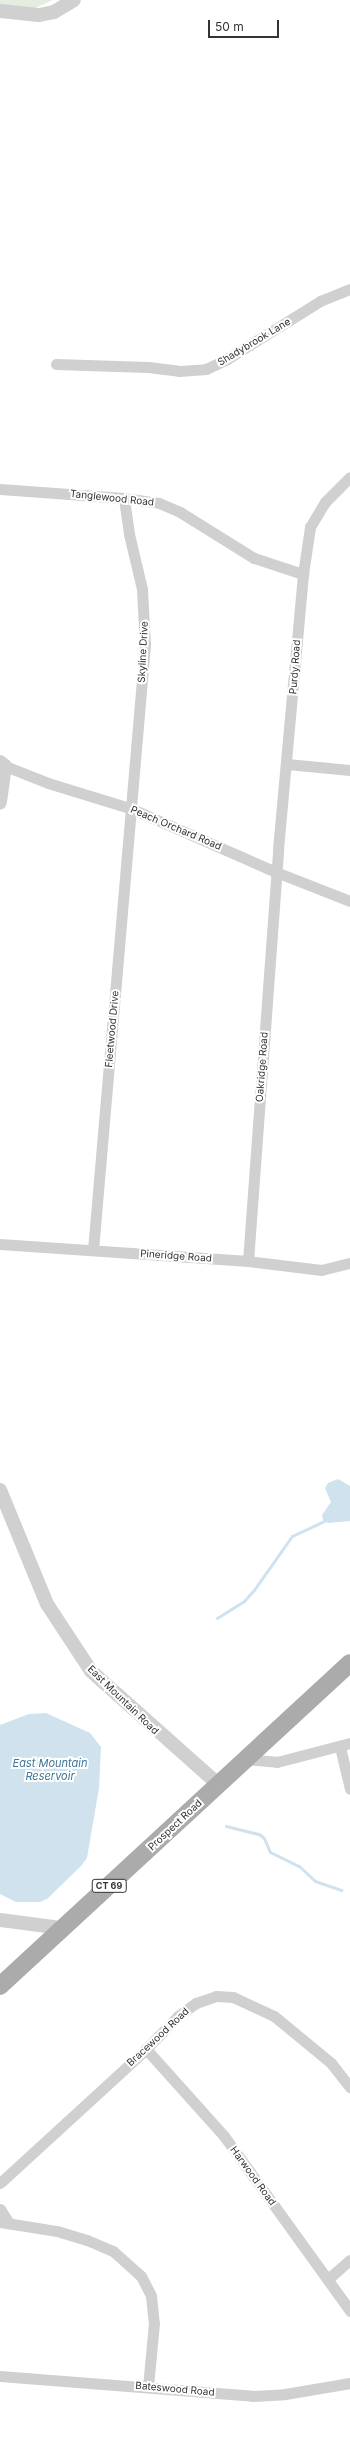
<!DOCTYPE html>
<style>
body{margin:0}
#map{position:relative;width:350px;height:2451px;overflow:hidden;background:#fff;font-family:Inter,sans-serif}
div>[style]{position:absolute}
.green>*{inset:0;background:#e6ecdf}
.water>*{inset:0;background:#cfe2ee}
.stream>*{height:3px;margin:-1.5px;padding:0 1.5px;transform-origin:1.5px;border-radius:1.5px;background:#cfe2ee}
.minor>*{height:11px;margin:-5.5px;padding:0 5.5px;transform-origin:5.5px;border-radius:5.5px;background:#d0d0d0}
.tertiary>*{height:14px;margin:-7px;padding:0 7px;transform-origin:7px;border-radius:7px;background:#d0d0d0}
.primary>*{height:18px;margin:-9px;padding:0 9px;transform-origin:9px;border-radius:9px;background:#ababab}
span{translate:-50% -50%;white-space:nowrap;text-align:center;line-height:1.15;-webkit-text-stroke:4px #fff;paint-order:stroke}
.shield-label span{padding:1px 3px;background:#fff;border:1px solid;border-radius:3px;-webkit-text-stroke-width:0}
.shield-label{font-size:9px;color:#333;font-weight:700}
.street-label{font-size:10px;color:#333}
.water-label{font-size:11px;color:#3f7597;font-style:italic}
.scale{position:absolute;left:208px;top:20px;width:71px;height:18px;box-sizing:border-box;border:2px solid #333;border-top:0;padding-left:5px;font-size:12px;line-height:14px;white-space:nowrap;color:#333;-webkit-text-stroke:3px #fff;paint-order:stroke}
</style>
<div id="map">
<div class="green">
<i style="clip-path:polygon(0 0,53px 0,35px 8px,0 6px)"></i>
</div>
<div class="water">
<i style="clip-path:polygon(338px 1479px,350px 1486px,350px 1521px,328px 1523px,323px 1520px,322px 1515px,331px 1502px,325px 1488px,328px 1483px)"></i>
<i style="clip-path:polygon(46px 1713px,90px 1733px,101px 1747px,99px 1788px,87px 1858px,81px 1866px,47px 1899px,40px 1902px,16px 1902px,0 1894px,0 1725px,29px 1714px)"></i>
</div>
<div class="stream">
<i style="left:217px;top:1618px;width:32px;rotate:-32deg"></i>
<i style="left:244px;top:1601px;width:15px;rotate:-48deg"></i>
<i style="left:254px;top:1590px;width:66px;rotate:-54.9deg"></i>
<i style="left:292px;top:1536px;width:38px;rotate:-25deg"></i>
<i style="left:226px;top:1826px;width:34px;rotate:14deg"></i>
<i style="left:259px;top:1834px;width:6px;rotate:39deg"></i>
<i style="left:264px;top:1838px;width:15px;rotate:67deg"></i>
<i style="left:270px;top:1852px;width:32px;rotate:26deg"></i>
<i style="left:299px;top:1866px;width:22px;rotate:43deg"></i>
<i style="left:315px;top:1881px;width:28px;rotate:19deg"></i>
</div>
<div class="minor">
<i style="left:56px;top:364px;width:92px;rotate:1.9deg"></i>
<i style="left:148px;top:367px;width:31px;rotate:7deg"></i>
<i style="left:179px;top:371px;width:27px;rotate:-4deg"></i>
<i style="left:206px;top:369px;width:23px;rotate:-25deg"></i>
<i style="left:227px;top:359px;width:110px;rotate:-31.9deg"></i>
<i style="left:320px;top:301px;width:32px;rotate:-22deg"></i>
<i style="left:0;top:489px;width:124px;rotate:4.2deg"></i>
<i style="left:124px;top:498px;width:35px;rotate:8deg"></i>
<i style="left:159px;top:503px;width:23px;rotate:23deg"></i>
<i style="left:180px;top:512px;width:87px;rotate:31.9deg"></i>
<i style="left:254px;top:558px;width:52px;rotate:18.1deg"></i>
<i style="left:287px;top:764px;width:63px;rotate:5.4deg"></i>
<i style="left:5px;top:766px;width:46px;rotate:21.6deg"></i>
<i style="left:48px;top:783px;width:86px;rotate:17deg"></i>
<i style="left:130px;top:808px;width:159px;rotate:23.7deg"></i>
<i style="left:276px;top:872px;width:79px;rotate:21.4deg"></i>
<i style="left:0;top:1244px;width:249px;rotate:3.9deg"></i>
<i style="left:248px;top:1261px;width:74px;rotate:7deg"></i>
<i style="left:321px;top:1270px;width:30px;rotate:-14deg"></i>
<i style="left:93px;top:1250px;width:607px;rotate:-85.09deg"></i>
<i style="left:145px;top:645px;width:56px;rotate:-93.1deg"></i>
<i style="left:142px;top:589px;width:57px;rotate:-103.3deg"></i>
<i style="left:129px;top:534px;width:36px;rotate:-98deg"></i>
<i style="left:248px;top:1261px;width:413px;rotate:-85.8deg"></i>
<i style="left:278px;top:849px;width:276px;rotate:-84.8deg"></i>
<i style="left:303px;top:574px;width:48px;rotate:-81.5deg"></i>
<i style="left:310px;top:527px;width:29px;rotate:-59deg"></i>
<i style="left:325px;top:502px;width:35px;rotate:-45deg"></i>
<i style="left:340px;top:1747px;width:43px;rotate:76.6deg"></i>
<i style="left:245px;top:1759px;width:32px;rotate:5deg"></i>
<i style="left:277px;top:1762px;width:75px;rotate:-14.6deg"></i>
<i style="left:146px;top:2049px;width:117px;rotate:48.1deg"></i>
<i style="left:224px;top:2136px;width:216px;rotate:54.2deg"></i>
<i style="left:0;top:2183px;width:198px;rotate:-42.5deg"></i>
<i style="left:146px;top:2049px;width:46px;rotate:-45.9deg"></i>
<i style="left:178px;top:2016px;width:22px;rotate:-36deg"></i>
<i style="left:196px;top:2003px;width:21px;rotate:-19deg"></i>
<i style="left:216px;top:1996px;width:17px;rotate:3deg"></i>
<i style="left:233px;top:1997px;width:45px;rotate:24.9deg"></i>
<i style="left:274px;top:2016px;width:74px;rotate:39.5deg"></i>
<i style="left:331px;top:2063px;width:31px;rotate:52deg"></i>
<i style="left:0;top:2209px;width:15px;rotate:58deg"></i>
<i style="left:0;top:2222px;width:58px;rotate:9deg"></i>
<i style="left:57px;top:2231px;width:31px;rotate:17deg"></i>
<i style="left:87px;top:2240px;width:28px;rotate:23deg"></i>
<i style="left:113px;top:2251px;width:38px;rotate:42deg"></i>
<i style="left:141px;top:2276px;width:22px;rotate:63deg"></i>
<i style="left:151px;top:2296px;width:27px;rotate:84deg"></i>
<i style="left:154px;top:2323px;width:63px;rotate:95.4deg"></i>
<i style="left:328px;top:2279px;width:29px;rotate:-41deg"></i>
<i style="left:0;top:2376px;width:253px;rotate:4.5deg"></i>
<i style="left:252px;top:2396px;width:33px;rotate:-3deg"></i>
<i style="left:285px;top:2394px;width:66px;rotate:-9.6deg"></i>
</div>
<div class="tertiary">
<i style="left:0;top:11px;width:39px;rotate:6deg"></i>
<i style="left:39px;top:15px;width:15px;rotate:-11deg"></i>
<i style="left:54px;top:12px;width:23px;rotate:-31deg"></i>
<i style="left:0;top:762px;width:6px;rotate:39deg"></i>
<i style="left:5px;top:766px;width:37px;rotate:98deg"></i>
<i style="left:0;top:1490px;width:123px;rotate:67.6deg"></i>
<i style="left:47px;top:1604px;width:80px;rotate:56.7deg"></i>
<i style="left:91px;top:1671px;width:170px;rotate:41.7deg"></i>
<i style="left:0;top:1920px;width:63px;rotate:7.4deg"></i>
</div>
<div class="primary">
<i style="left:0;top:1986px;width:476px;rotate:-42.7deg"></i>
</div>
<div class="shield-label">
<span style="left:109px;top:1886px">CT 69</span>
</div>
<div class="street-label">
<span style="left:254px;top:342px;rotate:-31deg">Shadybrook Lane</span>
<span style="left:112px;top:498px;rotate:6deg">Tanglewood Road</span>
<span style="left:143px;top:652px;rotate:-87deg">Skyline Drive</span>
<span style="left:295px;top:667px;rotate:-86deg">Purdy Road</span>
<span style="left:176px;top:828px;rotate:23deg">Peach Orchard Road</span>
<span style="left:112px;top:1029px;rotate:-85deg">Fleetwood Drive</span>
<span style="left:262px;top:1067px;rotate:-86deg">Oakridge Road</span>
<span style="left:176px;top:1256px;rotate:4deg">Pineridge Road</span>
<span style="left:123px;top:1700px;rotate:44deg">East Mountain Road</span>
<span style="left:175px;top:1825px;rotate:-43deg">Prospect Road</span>
<span style="left:158px;top:2037px;rotate:-43deg">Bracewood Road</span>
<span style="left:253px;top:2176px;rotate:54deg">Harwood Road</span>
<span style="left:175px;top:2389px;rotate:5deg">Bateswood Road</span>
</div>
<div class="water-label">
<span style="left:50px;top:1770px">East Mountain<br>Reservoir</span>
</div>
<div class="scale">50 m</div>
</div>
